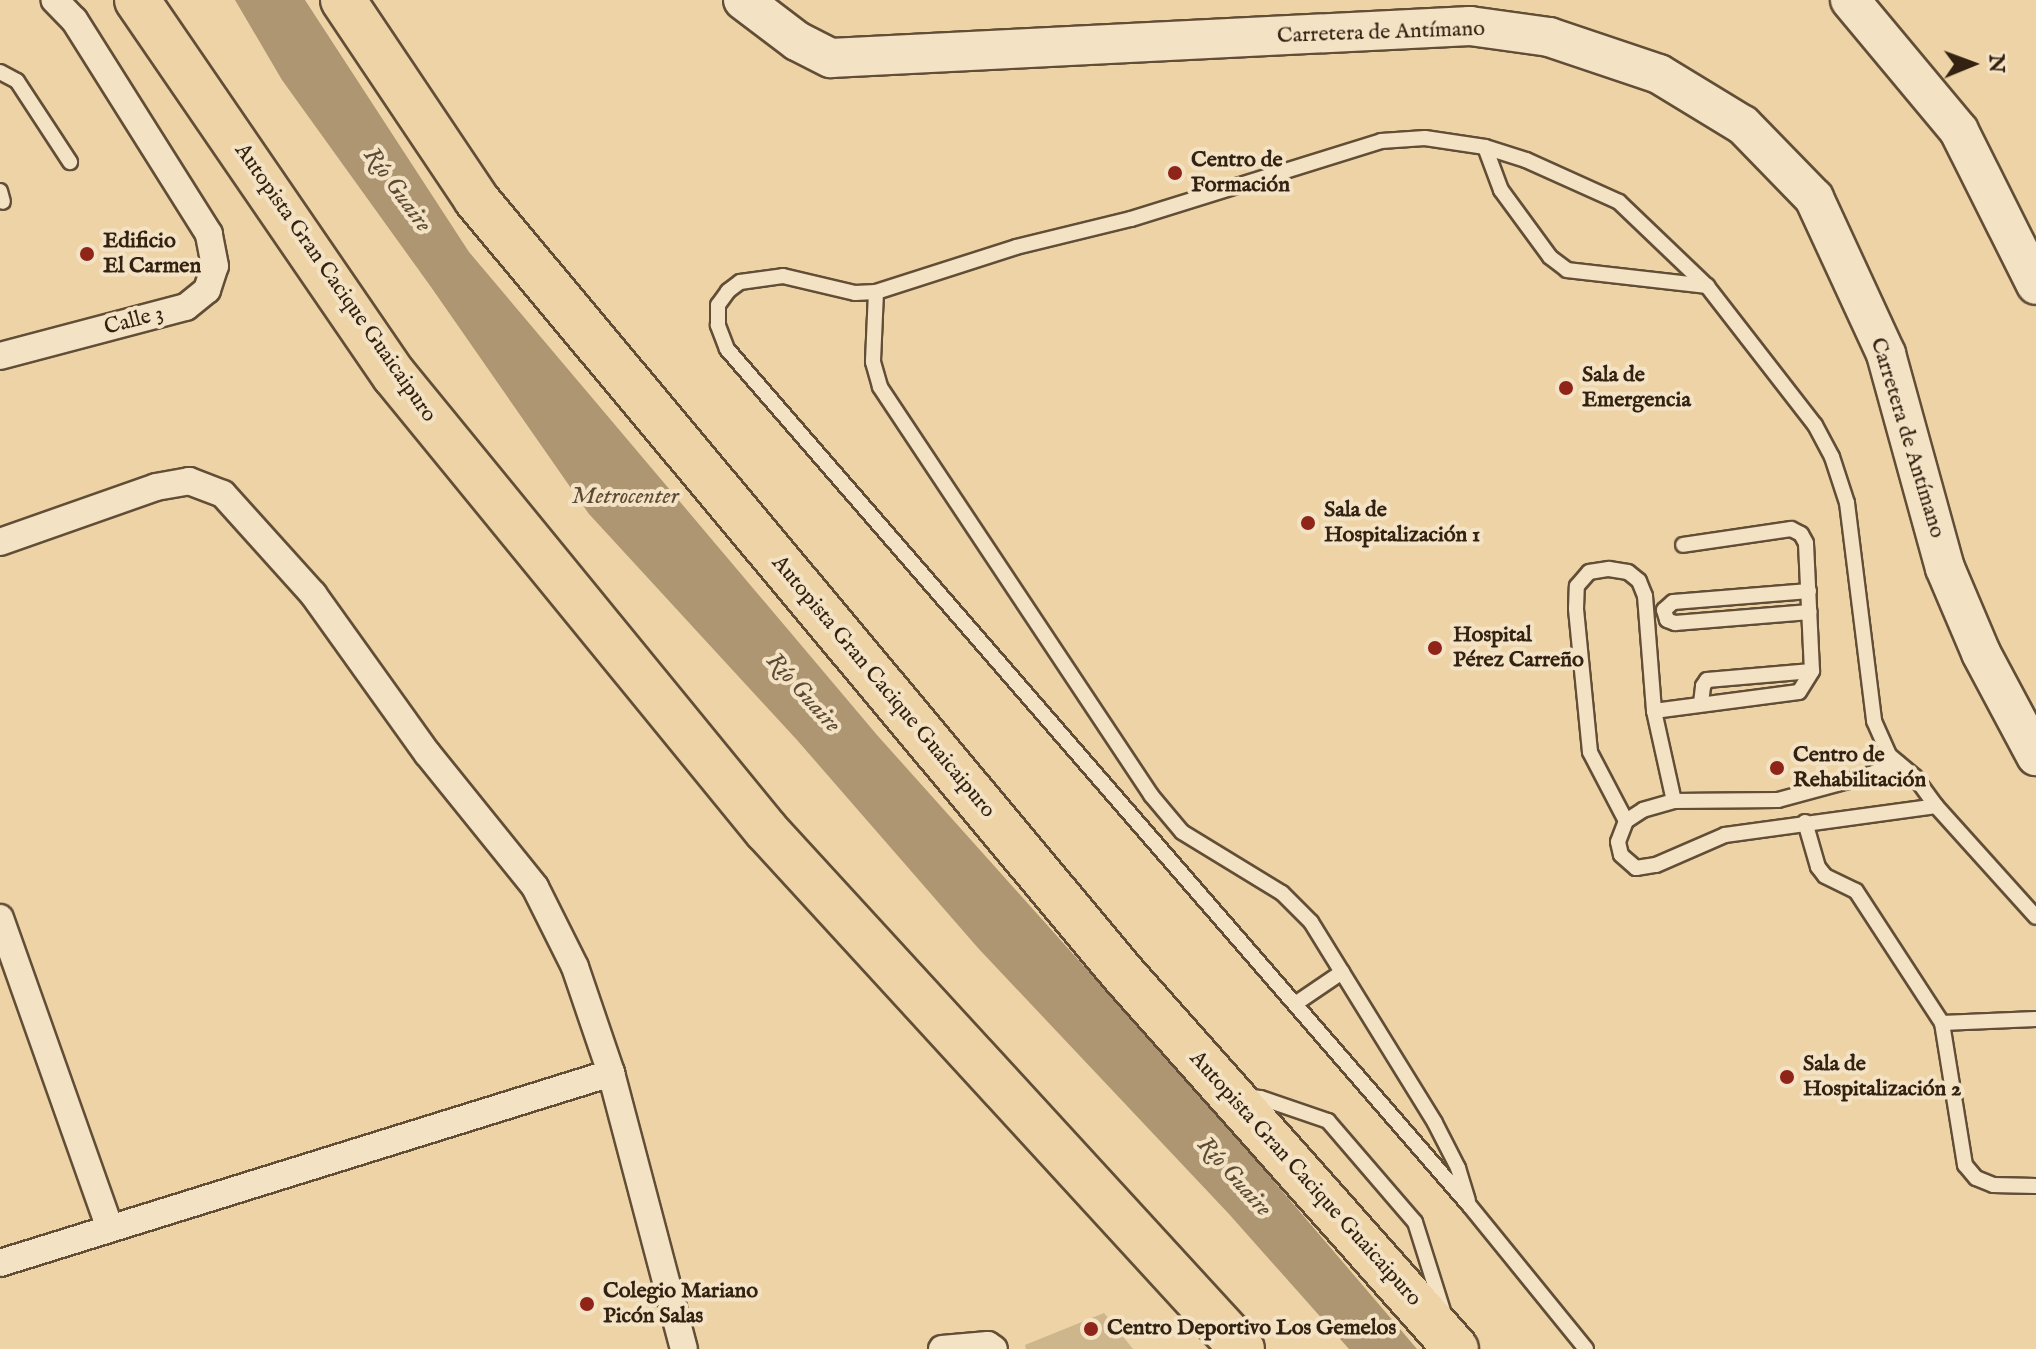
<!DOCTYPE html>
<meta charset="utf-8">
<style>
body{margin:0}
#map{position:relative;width:2036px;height:1349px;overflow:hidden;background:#edd3a5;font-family:"IM FELL English",serif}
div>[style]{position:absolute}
.green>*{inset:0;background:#cdb58c}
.water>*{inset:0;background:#ae9673}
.roads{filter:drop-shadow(2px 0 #624e37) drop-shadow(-2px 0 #624e37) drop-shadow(0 2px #624e37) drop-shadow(0 -2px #624e37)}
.lane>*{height:14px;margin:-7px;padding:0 7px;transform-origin:7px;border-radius:7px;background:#f3e2c4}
.street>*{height:26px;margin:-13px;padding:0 13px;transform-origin:13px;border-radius:13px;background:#f3e2c4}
.secondary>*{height:38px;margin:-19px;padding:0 19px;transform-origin:19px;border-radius:19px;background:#f3e2c4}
.highway>*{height:44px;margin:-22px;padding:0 22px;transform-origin:22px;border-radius:22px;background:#edd3a5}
.dots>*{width:22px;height:22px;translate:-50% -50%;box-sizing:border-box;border:4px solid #f3e2c4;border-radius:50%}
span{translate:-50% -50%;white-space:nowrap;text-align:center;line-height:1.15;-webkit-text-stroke:8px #f3e2c4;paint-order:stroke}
.street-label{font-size:22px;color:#332112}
.poi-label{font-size:22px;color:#332112;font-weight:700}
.left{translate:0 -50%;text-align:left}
.water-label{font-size:24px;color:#5e4a34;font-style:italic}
.north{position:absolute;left:1932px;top:24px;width:80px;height:80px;-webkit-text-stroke:6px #f3e2c4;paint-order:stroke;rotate:89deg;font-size:22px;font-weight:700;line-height:32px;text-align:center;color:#332112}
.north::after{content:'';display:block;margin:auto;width:28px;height:36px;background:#332112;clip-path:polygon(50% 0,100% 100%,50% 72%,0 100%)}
</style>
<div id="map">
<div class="green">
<i style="clip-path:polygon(1104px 1313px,1133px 1349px,1026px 1349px,1025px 1345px)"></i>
</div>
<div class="water">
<i style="clip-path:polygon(235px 0,305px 0,469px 252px,877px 735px,1219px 1117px,1417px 1349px,1349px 1349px,1229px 1214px,978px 948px,797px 740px,589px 514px,431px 287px,282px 80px)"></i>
</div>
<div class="roads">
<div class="lane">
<i style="left:0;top:72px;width:19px;rotate:28deg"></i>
<i style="left:17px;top:81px;width:97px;rotate:56.8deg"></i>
<i style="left:1485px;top:147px;width:46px;rotate:69.6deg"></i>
<i style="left:1501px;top:190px;width:83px;rotate:53.8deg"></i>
<i style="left:1550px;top:257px;width:21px;rotate:37deg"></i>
<i style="left:1567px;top:270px;width:141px;rotate:6.5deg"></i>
<i style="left:0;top:191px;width:11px;rotate:75deg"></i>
<i style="left:876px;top:292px;width:70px;rotate:92.5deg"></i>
<i style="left:873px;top:362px;width:26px;rotate:74deg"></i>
<i style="left:880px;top:387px;width:490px;rotate:56.4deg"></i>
<i style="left:1151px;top:795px;width:48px;rotate:50deg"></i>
<i style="left:1182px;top:832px;width:117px;rotate:31.4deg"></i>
<i style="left:1282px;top:893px;width:41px;rotate:45deg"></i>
<i style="left:1311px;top:922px;width:236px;rotate:58.3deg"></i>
<i style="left:1435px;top:1123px;width:51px;rotate:62.9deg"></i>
<i style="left:1458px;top:1168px;width:34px;rotate:73deg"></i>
<i style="left:1809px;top:591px;width:136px;rotate:175.4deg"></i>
<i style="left:1673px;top:602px;width:12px;rotate:138deg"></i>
<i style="left:1664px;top:610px;width:10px;rotate:73deg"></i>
<i style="left:1667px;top:620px;width:9px;rotate:21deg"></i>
<i style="left:1675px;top:623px;width:135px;rotate:-4.7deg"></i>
<i style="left:1701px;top:703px;width:17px;rotate:-83deg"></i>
<i style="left:1703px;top:686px;width:7px;rotate:-56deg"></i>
<i style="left:1707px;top:680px;width:105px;rotate:-4.9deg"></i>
<i style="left:1654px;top:711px;width:146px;rotate:-7.5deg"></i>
<i style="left:1799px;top:692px;width:25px;rotate:-58deg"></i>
<i style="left:1812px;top:671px;width:128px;rotate:-92.7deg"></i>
<i style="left:1806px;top:543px;width:10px;rotate:-119deg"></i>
<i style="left:1801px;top:534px;width:11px;rotate:-153deg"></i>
<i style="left:1791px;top:529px;width:109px;rotate:171.6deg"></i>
<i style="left:1898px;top:763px;width:38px;rotate:158deg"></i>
<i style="left:1863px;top:777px;width:88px;rotate:164.9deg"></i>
<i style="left:1778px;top:800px;width:104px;rotate:179.4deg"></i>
<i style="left:1674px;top:801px;width:32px;rotate:164deg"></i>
<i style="left:1643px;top:810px;width:20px;rotate:147deg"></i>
<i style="left:1626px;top:821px;width:22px;rotate:111deg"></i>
<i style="left:1618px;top:842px;width:13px;rotate:77deg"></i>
<i style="left:1621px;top:855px;width:20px;rotate:41deg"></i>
<i style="left:1636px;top:868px;width:20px;rotate:-9deg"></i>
<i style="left:1656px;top:865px;width:75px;rotate:-23.5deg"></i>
<i style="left:1725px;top:835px;width:213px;rotate:-7.8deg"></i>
<i style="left:1626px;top:821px;width:78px;rotate:-117.6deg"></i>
<i style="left:1590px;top:752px;width:144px;rotate:-95.6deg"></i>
<i style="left:1576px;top:609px;width:23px;rotate:-88deg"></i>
<i style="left:1577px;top:586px;width:18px;rotate:-49deg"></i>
<i style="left:1589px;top:572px;width:20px;rotate:-9deg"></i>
<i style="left:1609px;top:569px;width:19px;rotate:9deg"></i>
<i style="left:1628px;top:572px;width:14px;rotate:39deg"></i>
<i style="left:1639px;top:581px;width:16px;rotate:68deg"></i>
<i style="left:1645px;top:596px;width:115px;rotate:85.5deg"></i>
<i style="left:1654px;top:711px;width:92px;rotate:77.5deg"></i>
<i style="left:1805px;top:822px;width:47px;rotate:73.9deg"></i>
<i style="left:1818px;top:867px;width:11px;rotate:52deg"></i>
<i style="left:1825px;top:876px;width:34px;rotate:26deg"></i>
<i style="left:1856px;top:891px;width:158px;rotate:56.9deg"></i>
<i style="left:1942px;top:1023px;width:144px;rotate:80.8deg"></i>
<i style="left:1965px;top:1165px;width:17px;rotate:50deg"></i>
<i style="left:1976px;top:1178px;width:18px;rotate:22deg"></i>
<i style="left:1993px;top:1185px;width:43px;rotate:1.3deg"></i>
<i style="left:1295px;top:1004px;width:57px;rotate:-34.2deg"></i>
<i style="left:1942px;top:1023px;width:94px;rotate:-2.4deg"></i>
<i style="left:1246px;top:1096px;width:15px;rotate:8deg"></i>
<i style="left:1261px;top:1098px;width:71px;rotate:18.9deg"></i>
<i style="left:1328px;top:1121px;width:133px;rotate:49.3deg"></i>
<i style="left:1415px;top:1222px;width:96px;rotate:72.5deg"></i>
<i style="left:1586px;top:1349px;width:186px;rotate:-129.1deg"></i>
<i style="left:1469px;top:1205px;width:1133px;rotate:-130.92deg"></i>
<i style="left:727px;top:349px;width:26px;rotate:-111deg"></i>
<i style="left:718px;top:325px;width:20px;rotate:-90deg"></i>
<i style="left:718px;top:305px;width:17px;rotate:-54deg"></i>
<i style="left:728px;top:291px;width:15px;rotate:-37deg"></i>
<i style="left:740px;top:282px;width:43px;rotate:-7.9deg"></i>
<i style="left:783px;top:276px;width:74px;rotate:13.3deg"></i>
<i style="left:855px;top:293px;width:21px;rotate:-3deg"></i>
<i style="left:876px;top:292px;width:147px;rotate:-17.8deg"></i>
<i style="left:1016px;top:247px;width:118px;rotate:-13.7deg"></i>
<i style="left:1131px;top:219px;width:262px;rotate:-17.3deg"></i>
<i style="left:1381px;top:141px;width:44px;rotate:-3.9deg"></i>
<i style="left:1425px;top:138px;width:61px;rotate:8.5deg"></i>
<i style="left:1485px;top:147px;width:43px;rotate:17.6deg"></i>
<i style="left:1526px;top:160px;width:102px;rotate:24.3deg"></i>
<i style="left:1619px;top:202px;width:122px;rotate:43.7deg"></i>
<i style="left:1707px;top:286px;width:176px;rotate:52.2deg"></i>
<i style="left:1815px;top:425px;width:36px;rotate:62deg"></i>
<i style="left:1832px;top:457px;width:48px;rotate:71.9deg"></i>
<i style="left:1847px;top:503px;width:220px;rotate:82.9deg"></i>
<i style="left:1874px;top:721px;width:37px;rotate:66deg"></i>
<i style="left:1889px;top:755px;width:34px;rotate:40deg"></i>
<i style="left:1915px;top:777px;width:36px;rotate:54deg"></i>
<i style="left:1936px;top:806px;width:149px;rotate:48deg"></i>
</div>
<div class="street">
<i style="left:0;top:356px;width:192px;rotate:-14.8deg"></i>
<i style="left:186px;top:307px;width:27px;rotate:-39deg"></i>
<i style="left:207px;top:290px;width:25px;rotate:-72deg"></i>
<i style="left:215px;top:266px;width:33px;rotate:-101deg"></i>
<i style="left:209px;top:234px;width:253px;rotate:-122.2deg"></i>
<i style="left:74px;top:20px;width:28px;rotate:-134deg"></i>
<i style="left:0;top:542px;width:165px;rotate:-19.4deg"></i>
<i style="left:156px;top:487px;width:34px;rotate:-10deg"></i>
<i style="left:189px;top:481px;width:36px;rotate:21deg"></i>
<i style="left:223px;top:494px;width:135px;rotate:48deg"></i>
<i style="left:313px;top:594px;width:196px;rotate:54.4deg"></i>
<i style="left:427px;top:753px;width:172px;rotate:51.1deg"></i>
<i style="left:535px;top:887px;width:89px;rotate:63.4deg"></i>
<i style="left:575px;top:967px;width:112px;rotate:71.2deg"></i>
<i style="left:611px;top:1073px;width:285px;rotate:75.2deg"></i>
<i style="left:0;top:918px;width:329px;rotate:70.5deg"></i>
<i style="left:0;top:1263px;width:640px;rotate:-17.27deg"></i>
<i style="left:942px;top:1349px;width:46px;rotate:-5deg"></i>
<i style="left:988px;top:1345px;width:7px;rotate:34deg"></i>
</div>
<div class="secondary">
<i style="left:743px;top:0;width:68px;rotate:37.2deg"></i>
<i style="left:797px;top:41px;width:38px;rotate:27deg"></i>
<i style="left:831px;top:58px;width:640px;rotate:-2.87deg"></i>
<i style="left:1470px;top:26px;width:80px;rotate:7.9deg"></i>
<i style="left:1549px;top:37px;width:116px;rotate:18.6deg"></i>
<i style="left:1659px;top:74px;width:98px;rotate:31.3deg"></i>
<i style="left:1743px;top:125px;width:102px;rotate:45.8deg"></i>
<i style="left:1814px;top:198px;width:172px;rotate:65.2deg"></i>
<i style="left:1886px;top:354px;width:222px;rotate:74.6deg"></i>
<i style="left:1945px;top:568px;width:92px;rotate:67deg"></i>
<i style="left:1981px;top:653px;width:117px;rotate:61.9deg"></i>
<i style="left:1850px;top:0;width:170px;rotate:50.2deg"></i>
<i style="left:1959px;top:131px;width:172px;rotate:63.4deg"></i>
</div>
<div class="highway">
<i style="left:137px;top:0;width:455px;rotate:55.6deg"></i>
<i style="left:394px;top:375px;width:588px;rotate:50.73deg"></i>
<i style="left:766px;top:830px;width:704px;rotate:47.47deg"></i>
<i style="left:343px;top:0;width:239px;rotate:56.2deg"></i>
<i style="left:476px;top:199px;width:1011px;rotate:50.14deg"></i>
<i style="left:1124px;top:975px;width:500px;rotate:48.4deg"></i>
</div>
</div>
<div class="dots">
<i style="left:1175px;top:173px;background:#8f2418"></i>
<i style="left:87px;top:254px;background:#8f2418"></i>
<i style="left:1566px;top:388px;background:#8f2418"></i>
<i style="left:1308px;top:523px;background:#8f2418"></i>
<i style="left:1435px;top:648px;background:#8f2418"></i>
<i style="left:1777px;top:768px;background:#8f2418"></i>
<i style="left:1787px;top:1077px;background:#8f2418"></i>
<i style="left:587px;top:1304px;background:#8f2418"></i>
<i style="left:1091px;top:1329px;background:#8f2418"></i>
</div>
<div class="street-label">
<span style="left:1381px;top:33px;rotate:-2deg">Carretera de Antímano</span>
<span style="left:335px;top:283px;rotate:55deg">Autopista Gran Cacique Guaicaipuro</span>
<span style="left:134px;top:321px;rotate:-15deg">Calle 3</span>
<span style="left:1907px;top:438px;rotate:73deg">Carretera de Antímano</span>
<span style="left:883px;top:687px;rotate:50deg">Autopista Gran Cacique Guaicaipuro</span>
<span style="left:1305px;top:1179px;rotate:48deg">Autopista Gran Cacique Guaicaipuro</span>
</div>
<div class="poi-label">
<span class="left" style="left:1191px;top:173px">Centro de<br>Formación</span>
<span class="left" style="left:103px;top:254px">Edificio<br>El Carmen</span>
<span class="left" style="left:1582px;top:388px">Sala de<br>Emergencia</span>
<span class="left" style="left:1324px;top:523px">Sala de<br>Hospitalización 1</span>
<span class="left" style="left:1453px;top:648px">Hospital<br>Pérez Carreño</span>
<span class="left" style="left:1793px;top:768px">Centro de<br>Rehabilitación</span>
<span class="left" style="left:1803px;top:1077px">Sala de<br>Hospitalización 2</span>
<span class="left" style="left:603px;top:1304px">Colegio Mariano<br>Picón Salas</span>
<span class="left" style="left:1107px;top:1329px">Centro Deportivo Los Gemelos</span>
</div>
<div class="water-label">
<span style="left:397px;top:190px;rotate:54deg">Río Guaire</span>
<span style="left:625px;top:497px">Metrocenter</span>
<span style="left:803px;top:693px;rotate:48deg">Río Guaire</span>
<span style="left:1234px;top:1177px;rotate:48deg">Río Guaire</span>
</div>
<div class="north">N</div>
</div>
